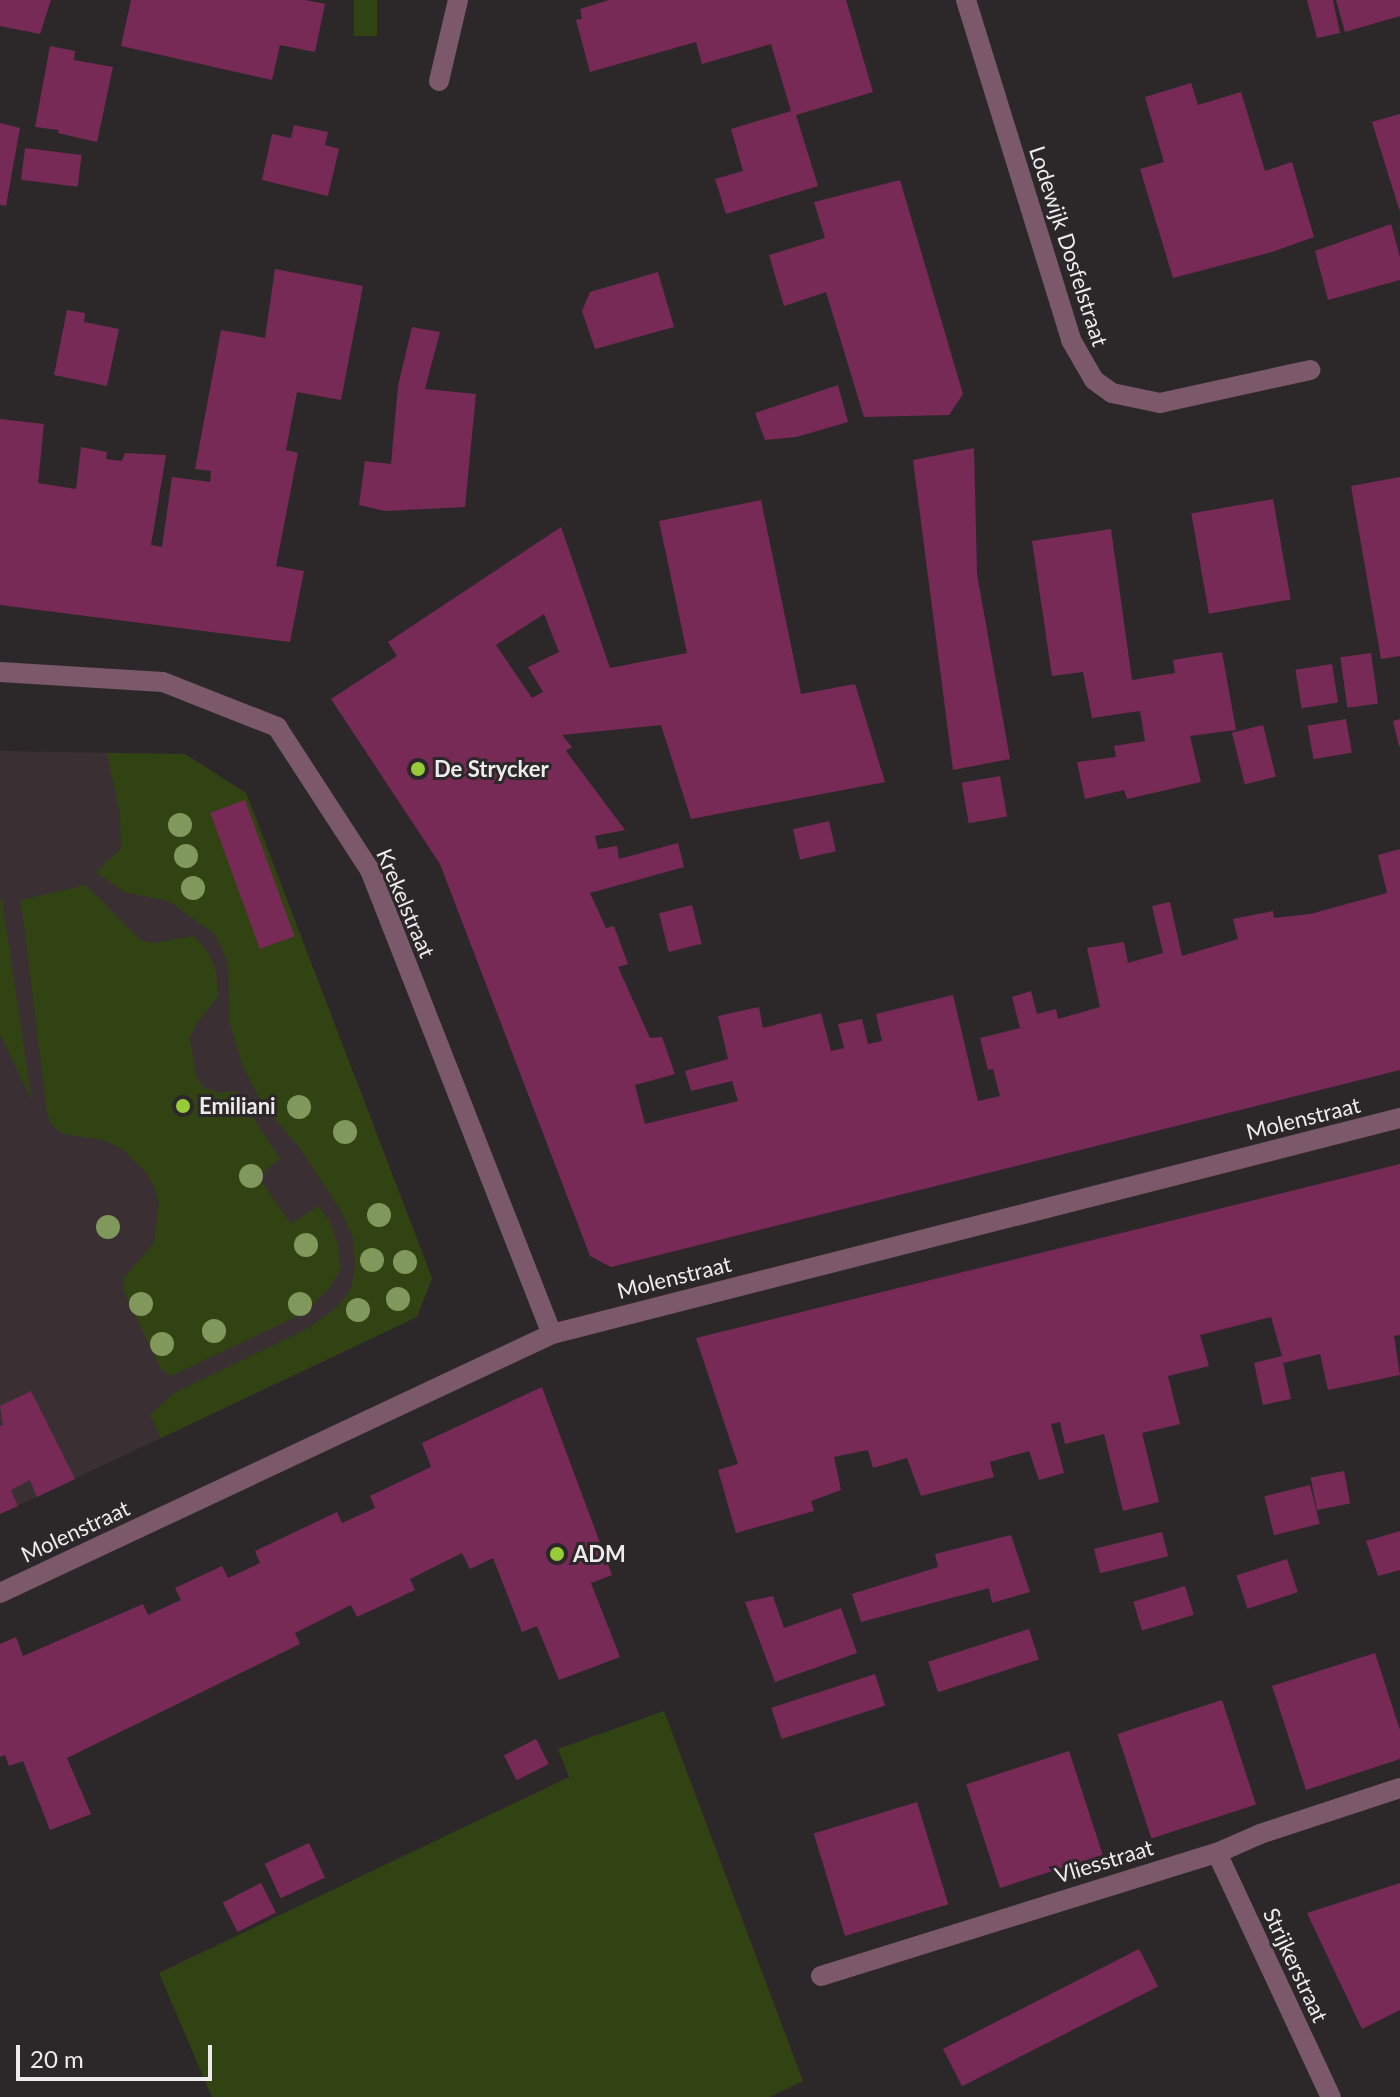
<!DOCTYPE html>
<style>
body{margin:0}
#map{position:relative;width:1400px;height:2097px;overflow:hidden;background:#2c282a;font-family:Lato,sans-serif}
div>[style]{position:absolute}
.built>*{inset:0;background:#3a3034}
.green>*{inset:0;background:#314312;transform-origin:0 0}
.building>*{inset:0;background:#762a55;transform-origin:0 0}
.street>*{height:20px;margin:-10px;padding:0 10px;transform-origin:10px;border-radius:10px;background:#7c596a}
.trees>*{width:24px;height:24px;margin:-12px;border-radius:50%;background:#80985c}
.dots>*{width:22px;height:22px;translate:-50% -50%;box-sizing:border-box;border:4px solid #2c282a;border-radius:50%}
span{translate:-50% -50%;white-space:nowrap;text-align:center;line-height:1.15;-webkit-text-stroke:6px #2c282a;paint-order:stroke}
.street-label{font-size:22px;color:#eeebec}
.poi-label{font-size:22px;color:#eeebec;font-weight:700}
.left{translate:0 -50%;text-align:left}
.scale{position:absolute;left:16px;top:2045px;width:196px;height:36px;box-sizing:border-box;border:4px solid #eeebec;border-top:0;padding-left:10px;font-size:24px;line-height:28px;white-space:nowrap;color:#eeebec;-webkit-text-stroke:6px #2c282a;paint-order:stroke}
</style>
<div id="map">
<div class="built">
<i style="clip-path:polygon(0 751px,185px 754px,246px 793px,432px 1278px,417px 1317px,0 1514px)"></i>
</div>
<div class="green">
<i style="left:354px;top:0;width:23px;height:36px"></i>
<i style="clip-path:polygon(107px 753px,185px 754px,246px 793px,432px 1278px,417px 1317px,161px 1438px,150px 1415px,174px 1393px,307px 1329px,337px 1307px,351px 1289px,355px 1265px,353px 1237px,341px 1211px,299px 1147px,263px 1105px,243px 1067px,230px 1024px,228px 962px,215px 934px,168px 901px,124px 892px,96px 872px,121px 849px,120px 814px)"></i>
<i style="clip-path:polygon(86px 885px,140px 940px,154px 943px,194px 936px,208px 952px,216px 971px,218px 997px,196px 1024px,190px 1038px,196px 1076px,203px 1087px,218px 1093px,236px 1091px,280px 1159px,258px 1176px,291px 1224px,318px 1206px,329px 1220px,337px 1241px,341px 1268px,330px 1288px,304px 1313px,171px 1376px,161px 1369px,124px 1292px,123px 1279px,154px 1243px,159px 1203px,154px 1186px,145px 1171px,121px 1148px,103px 1140px,63px 1134px,51px 1124px,47px 1113px,21px 900px)"></i>
<i style="clip-path:polygon(0 900px,2px 900px,32px 1101px,0 1034px)"></i>
<i style="clip-path:polygon(664px 1711px,803px 2081px,770px 2097px,212px 2097px,159px 1973px,569px 1777px,558px 1749px)"></i>
</div>
<div class="building">
<i style="clip-path:polygon(0 0,51px 0,40px 34px,0 26px)"></i>
<i style="clip-path:polygon(131px 0,305px 0,325px 4px,315px 52px,280px 45px,272px 80px,121px 46px)"></i>
<i style="clip-path:polygon(609px 0,846px 0,873px 92px,796px 115px,818px 186px,726px 214px,715px 179px,743px 171px,731px 129px,791px 111px,771px 44px,702px 64px,696px 42px,590px 72px,576px 20px,582px 19px,580px 9px)"></i>
<i style="clip-path:polygon(1307px 0,1333px 0,1340px 33px,1317px 38px)"></i>
<i style="clip-path:polygon(1336px 0,1400px 0,1400px 16px,1345px 32px)"></i>
<i style="clip-path:polygon(50px 46px,75px 51px,74px 60px,113px 67px,97px 142px,58px 133px,59px 130px,35px 127px)"></i>
<i style="clip-path:polygon(1191px 83px,1198px 105px,1241px 92px,1265px 171px,1292px 162px,1314px 237px,1272px 252px,1173px 278px,1140px 169px,1164px 162px,1145px 97px)"></i>
<i style="clip-path:polygon(1400px 114px,1400px 209px,1399px 209px,1372px 122px)"></i>
<i style="clip-path:polygon(0 123px,20px 128px,6px 206px,0 205px)"></i>
<i style="clip-path:polygon(294px 125px,328px 132px,325px 145px,339px 149px,328px 196px,262px 180px,272px 134px,291px 138px)"></i>
<i style="left:25px;top:148px;width:57px;height:32px;rotate:7deg"></i>
<i style="clip-path:polygon(900px 180px,963px 394px,949px 415px,864px 417px,826px 292px,784px 306px,769px 255px,825px 238px,814px 202px)"></i>
<i style="clip-path:polygon(1391px 224px,1400px 257px,1400px 280px,1328px 300px,1315px 251px)"></i>
<i style="clip-path:polygon(275px 269px,363px 286px,341px 400px,297px 392px,286px 450px,298px 453px,276px 566px,304px 571px,290px 642px,0 605px,0 419px,44px 424px,38px 483px,76px 489px,81px 447px,107px 452px,106px 459px,122px 461px,125px 453px,166px 455px,151px 545px,162px 547px,172px 477px,210px 482px,211px 471px,195px 469px,221px 330px,265px 338px)"></i>
<i style="clip-path:polygon(658px 272px,674px 327px,595px 349px,582px 311px,590px 292px)"></i>
<i style="clip-path:polygon(67px 310px,85px 313px,84px 322px,119px 329px,107px 386px,54px 375px)"></i>
<i style="clip-path:polygon(412px 327px,440px 332px,425px 389px,476px 394px,465px 507px,385px 511px,359px 505px,365px 461px,391px 464px,398px 386px)"></i>
<i style="clip-path:polygon(838px 385px,848px 422px,796px 437px,765px 440px,755px 413px)"></i>
<i style="clip-path:polygon(974px 448px,977px 574px,1010px 759px,953px 770px,913px 460px)"></i>
<i style="clip-path:polygon(1400px 477px,1400px 656px,1381px 659px,1351px 486px)"></i>
<i style="left:1273px;top:499px;width:102px;height:83px;rotate:80deg"></i>
<i style="clip-path:polygon(evenodd,761px 500px,801px 694px,855px 684px,885px 782px,691px 819px,661px 725px,562px 735px,572px 747px,566px 751px,625px 830px,595px 836px,598px 849px,617px 846px,619px 859px,678px 843px,684px 867px,590px 893px,606px 928px,614px 926px,628px 964px,618px 967px,650px 1038px,662px 1037px,675px 1074px,635px 1085px,645px 1124px,738px 1101px,732px 1081px,691px 1091px,685px 1071px,728px 1059px,718px 1016px,759px 1007px,763px 1028px,821px 1013px,831px 1051px,844px 1048px,838px 1024px,862px 1019px,868px 1044px,882px 1041px,876px 1014px,953px 995px,978px 1101px,1000px 1096px,993px 1069px,988px 1070px,980px 1038px,1020px 1028px,1012px 997px,1031px 991px,1037px 1014px,1056px 1009px,1058px 1019px,1100px 1007px,1087px 948px,1124px 942px,1128px 963px,1163px 953px,1152px 906px,1170px 902px,1182px 956px,1238px 939px,1233px 919px,1273px 911px,1274px 918px,1310px 914px,1387px 893px,1378px 855px,1400px 849px,1400px 1070px,611px 1267px,590px 1256px,440px 864px,331px 699px,397px 656px,388px 642px,561px 527px,610px 668px,687px 653px,659px 521px,761px 500px,544px 614px,559px 652px,528px 667px,543px 692px,532px 698px,496px 645px,544px 614px)"></i>
<i style="clip-path:polygon(1111px 529px,1132px 680px,1175px 673px,1173px 660px,1222px 652px,1236px 730px,1190px 736px,1201px 782px,1127px 799px,1124px 790px,1085px 799px,1077px 762px,1116px 757px,1114px 746px,1145px 741px,1140px 711px,1092px 718px,1083px 672px,1052px 676px,1032px 541px)"></i>
<i style="left:1371px;top:653px;width:51px;height:31px;rotate:82deg"></i>
<i style="left:1332px;top:664px;width:39px;height:37px;rotate:81deg"></i>
<i style="left:1346px;top:719px;width:34px;height:39px;rotate:80deg"></i>
<i style="clip-path:polygon(1400px 719px,1400px 746px,1399px 746px,1393px 721px)"></i>
<i style="left:1263px;top:725px;width:53px;height:32px;rotate:76deg"></i>
<i style="left:1000px;top:776px;width:41px;height:39px;rotate:80deg"></i>
<i style="left:245px;top:800px;width:145px;height:37px;rotate:70deg"></i>
<i style="left:829px;top:821px;width:31px;height:37px;rotate:77deg"></i>
<i style="left:692px;top:905px;width:40px;height:34px;rotate:76deg"></i>
<i style="clip-path:polygon(1400px 1164px,1400px 1335px,1394px 1336px,1400px 1375px,1328px 1390px,1320px 1354px,1283px 1363px,1291px 1399px,1263px 1405px,1254px 1363px,1282px 1356px,1271px 1317px,1200px 1335px,1209px 1366px,1168px 1376px,1180px 1424px,1142px 1433px,1159px 1502px,1123px 1511px,1104px 1434px,1065px 1444px,1060px 1422px,1051px 1424px,1064px 1473px,1039px 1480px,1029px 1451px,990px 1462px,994px 1477px,921px 1496px,907px 1458px,873px 1468px,868px 1450px,834px 1457px,841px 1490px,811px 1501px,814px 1511px,736px 1533px,718px 1470px,738px 1464px,696px 1338px)"></i>
<i style="clip-path:polygon(542px 1387px,612px 1575px,591px 1583px,620px 1657px,559px 1680px,537px 1626px,522px 1632px,493px 1558px,470px 1569px,462px 1553px,410px 1579px,415px 1590px,357px 1617px,351px 1605px,295px 1633px,300px 1644px,67px 1758px,91px 1814px,50px 1830px,23px 1761px,9px 1766px,5px 1755px,0 1757px,0 1644px,16px 1637px,23px 1656px,143px 1604px,148px 1615px,181px 1600px,175px 1588px,222px 1566px,228px 1578px,260px 1563px,255px 1551px,337px 1512px,342px 1523px,375px 1508px,370px 1496px,431px 1467px,422px 1443px)"></i>
<i style="clip-path:polygon(31px 1391px,75px 1479px,37px 1497px,30px 1480px,11px 1490px,18px 1506px,0 1514px,0 1426px,3px 1425px,0 1406px)"></i>
<i style="left:1344px;top:1471px;width:33px;height:34px;rotate:79deg"></i>
<i style="left:1310px;top:1485px;width:40px;height:47px;rotate:76deg"></i>
<i style="clip-path:polygon(1400px 1531px,1400px 1570px,1378px 1576px,1366px 1541px)"></i>
<i style="left:1162px;top:1532px;width:25px;height:70px;rotate:76deg"></i>
<i style="clip-path:polygon(1011px 1535px,1030px 1592px,992px 1603px,989px 1588px,861px 1622px,852px 1594px,938px 1567px,935px 1554px)"></i>
<i style="left:1287px;top:1559px;width:35px;height:53px;rotate:72deg"></i>
<i style="left:1185px;top:1586px;width:30px;height:54px;rotate:73deg"></i>
<i style="clip-path:polygon(773px 1596px,784px 1628px,841px 1608px,857px 1653px,775px 1682px,745px 1602px)"></i>
<i style="left:1029px;top:1629px;width:32px;height:106px;rotate:72deg"></i>
<i style="clip-path:polygon(1375px 1653px,1400px 1730px,1400px 1759px,1306px 1790px,1272px 1686px)"></i>
<i style="left:875px;top:1674px;width:33px;height:109px;rotate:72deg"></i>
<i style="left:1222px;top:1700px;width:110px;height:110px;rotate:72deg"></i>
<i style="left:536px;top:1739px;width:28px;height:36px;rotate:63deg"></i>
<i style="left:1069px;top:1751px;width:109px;height:108px;rotate:72deg"></i>
<i style="left:917px;top:1802px;width:107px;height:108px;rotate:73deg"></i>
<i style="left:309px;top:1843px;width:38px;height:49px;rotate:65deg"></i>
<i style="left:261px;top:1883px;width:33px;height:43px;rotate:63deg"></i>
<i style="clip-path:polygon(1400px 1883px,1400px 2010px,1362px 2029px,1307px 1913px)"></i>
<i style="left:1139px;top:1949px;width:42px;height:220px;rotate:63deg"></i>
</div>
<div class="street">
<i style="left:966px;top:0;width:356px;rotate:72.8deg"></i>
<i style="left:1071px;top:340px;width:46px;rotate:60.1deg"></i>
<i style="left:1094px;top:380px;width:22px;rotate:36deg"></i>
<i style="left:1112px;top:393px;width:49px;rotate:11.8deg"></i>
<i style="left:1160px;top:403px;width:154px;rotate:-12.4deg"></i>
<i style="left:439px;top:81px;width:83px;rotate:-76.8deg"></i>
<i style="left:0;top:672px;width:163px;rotate:3.5deg"></i>
<i style="left:163px;top:682px;width:123px;rotate:21.5deg"></i>
<i style="left:277px;top:727px;width:171px;rotate:57deg"></i>
<i style="left:370px;top:870px;width:498px;rotate:68.6deg"></i>
<i style="left:0;top:1593px;width:610px;rotate:-25.14deg"></i>
<i style="left:552px;top:1334px;width:875px;rotate:-14.29deg"></i>
<i style="left:1217px;top:1853px;width:269px;rotate:65deg"></i>
<i style="left:821px;top:1976px;width:415px;rotate:-17.3deg"></i>
<i style="left:1217px;top:1853px;width:47px;rotate:-23.8deg"></i>
<i style="left:1260px;top:1834px;width:147px;rotate:-18.2deg"></i>
</div>
<div class="trees">
<i style="left:180px;top:825px"></i>
<i style="left:186px;top:856px"></i>
<i style="left:193px;top:888px"></i>
<i style="left:299px;top:1107px"></i>
<i style="left:345px;top:1132px"></i>
<i style="left:251px;top:1176px"></i>
<i style="left:379px;top:1215px"></i>
<i style="left:108px;top:1227px"></i>
<i style="left:306px;top:1245px"></i>
<i style="left:372px;top:1260px"></i>
<i style="left:405px;top:1262px"></i>
<i style="left:398px;top:1299px"></i>
<i style="left:141px;top:1304px"></i>
<i style="left:300px;top:1304px"></i>
<i style="left:358px;top:1310px"></i>
<i style="left:214px;top:1331px"></i>
<i style="left:162px;top:1344px"></i>
</div>
<div class="dots">
<i style="left:418px;top:769px;background:#97cc38"></i>
<i style="left:183px;top:1106px;background:#97cc38"></i>
<i style="left:557px;top:1554px;background:#97cc38"></i>
</div>
<div class="street-label">
<span style="left:1069px;top:246px;rotate:72deg">Lodewijk Dosfelstraat</span>
<span style="left:406px;top:903px;rotate:67deg">Krekelstraat</span>
<span style="left:1303px;top:1118px;rotate:-14deg">Molenstraat</span>
<span style="left:674px;top:1277px;rotate:-14deg">Molenstraat</span>
<span style="left:75px;top:1531px;rotate:-25deg">Molenstraat</span>
<span style="left:1104px;top:1861px;rotate:-17deg">Vliesstraat</span>
<span style="left:1296px;top:1965px;rotate:65deg">Strijkerstraat</span>
</div>
<div class="poi-label">
<span class="left" style="left:434px;top:769px">De Strycker</span>
<span class="left" style="left:199px;top:1106px">Emiliani</span>
<span class="left" style="left:573px;top:1554px">ADM</span>
</div>
<div class="scale">20 m</div>
</div>
